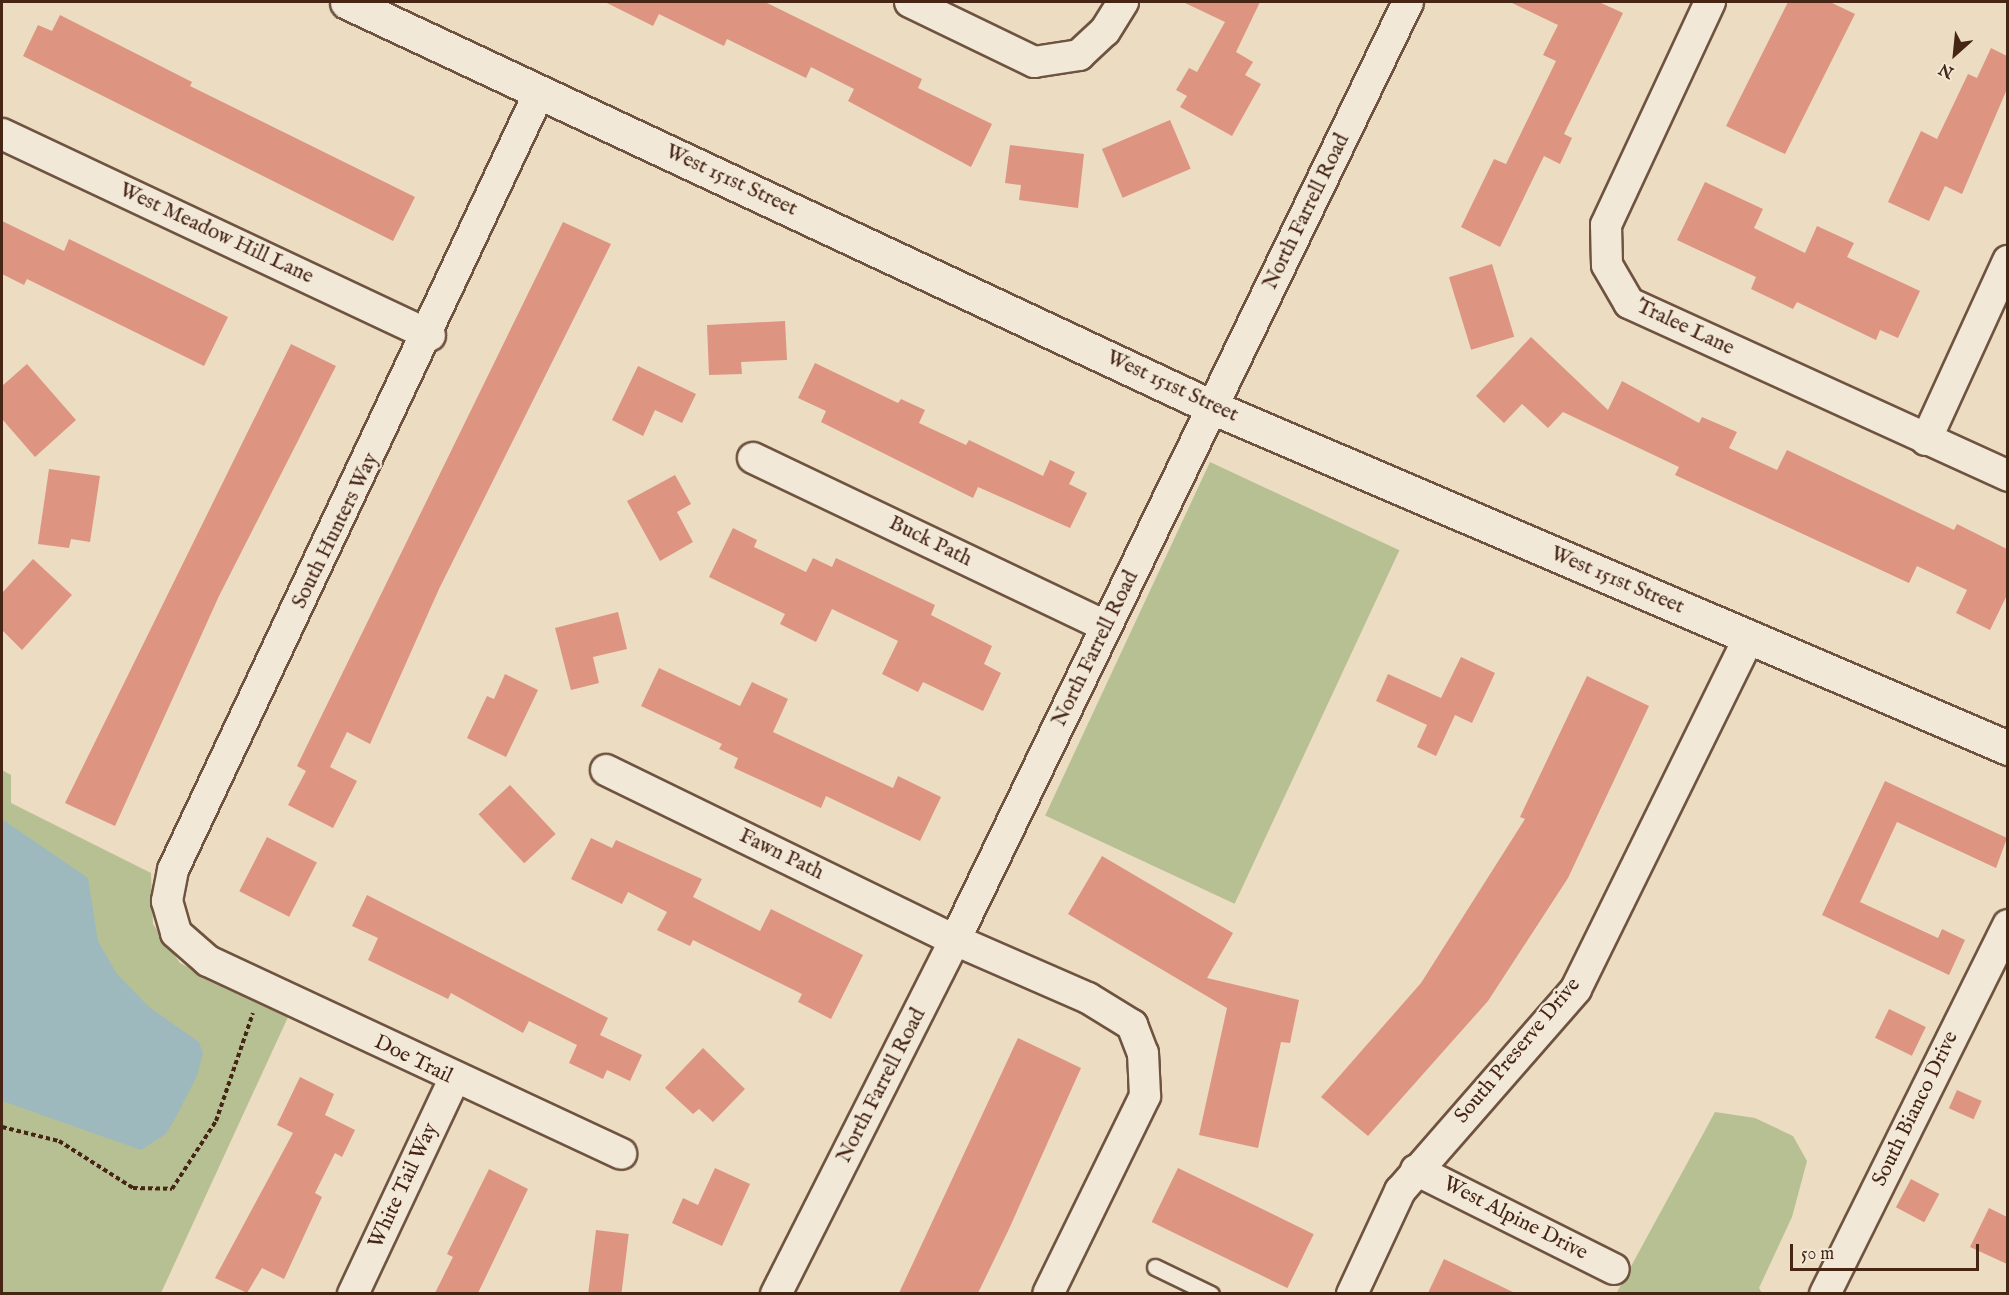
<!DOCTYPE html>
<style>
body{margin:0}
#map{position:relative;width:2009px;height:1295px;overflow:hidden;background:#ebdcc2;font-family:"IM FELL English",serif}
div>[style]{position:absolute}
.green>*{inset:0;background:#b7c093;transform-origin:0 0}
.water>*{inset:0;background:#9eb9be}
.building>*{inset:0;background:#dd9582;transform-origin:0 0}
.path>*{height:4px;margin-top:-2px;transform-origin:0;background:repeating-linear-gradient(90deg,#462515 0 4.5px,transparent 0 7.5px)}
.roads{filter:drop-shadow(2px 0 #6f5340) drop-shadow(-2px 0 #6f5340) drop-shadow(0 2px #6f5340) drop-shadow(0 -2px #6f5340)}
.lane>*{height:15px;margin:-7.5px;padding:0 7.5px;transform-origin:7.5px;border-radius:7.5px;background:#f2e8d7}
.street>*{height:30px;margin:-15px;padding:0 15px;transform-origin:15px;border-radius:15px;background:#f2e8d7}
.secondary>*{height:33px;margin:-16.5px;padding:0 16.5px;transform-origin:16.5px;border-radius:16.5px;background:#f2e8d7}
span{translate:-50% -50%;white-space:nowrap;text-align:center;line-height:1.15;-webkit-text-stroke:4.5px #f2e8d7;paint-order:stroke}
.street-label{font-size:21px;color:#462515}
.frame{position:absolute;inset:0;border:3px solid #462515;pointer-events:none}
.north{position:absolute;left:1925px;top:24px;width:60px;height:60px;-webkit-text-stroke:4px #f2e8d7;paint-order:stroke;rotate:207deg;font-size:16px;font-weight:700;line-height:24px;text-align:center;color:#462515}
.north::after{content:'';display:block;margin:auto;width:21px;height:27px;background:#462515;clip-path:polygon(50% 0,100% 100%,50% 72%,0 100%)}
.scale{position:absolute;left:1790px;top:1244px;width:189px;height:27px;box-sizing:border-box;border:3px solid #462515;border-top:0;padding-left:8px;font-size:18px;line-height:21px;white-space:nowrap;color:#462515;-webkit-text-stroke:4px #f2e8d7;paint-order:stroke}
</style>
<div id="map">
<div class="green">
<i style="left:1210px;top:462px;width:209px;height:390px;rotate:25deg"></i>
<i style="clip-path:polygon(2px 770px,11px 775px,11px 803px,151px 873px,153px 924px,180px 963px,288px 1017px,161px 1293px,2px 1293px)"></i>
<i style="clip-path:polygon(1715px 1112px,1755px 1118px,1793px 1136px,1807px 1161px,1792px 1217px,1759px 1288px,1762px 1293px,1616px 1294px)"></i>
</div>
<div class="water">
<i style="clip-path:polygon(2px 819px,88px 878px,98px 941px,117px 974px,149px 1007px,199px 1042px,203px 1053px,197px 1076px,177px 1115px,166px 1134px,141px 1150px,2px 1101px)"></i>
</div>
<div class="building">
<i style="clip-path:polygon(605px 2px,765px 2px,922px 79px,918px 88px,992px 124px,971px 167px,848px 101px,854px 89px,811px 67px,806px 78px,727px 39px,724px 46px,659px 14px,653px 26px)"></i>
<i style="clip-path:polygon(1183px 2px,1260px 2px,1236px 52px,1253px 62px,1245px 75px,1261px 84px,1232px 136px,1180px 107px,1187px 96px,1176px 90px,1189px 68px,1197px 72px,1225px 22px)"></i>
<i style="clip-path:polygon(1510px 2px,1599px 2px,1623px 13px,1564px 134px,1572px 138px,1560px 164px,1544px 156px,1500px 247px,1461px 227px,1494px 159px,1506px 164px,1556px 61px,1543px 55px,1558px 25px)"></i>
<i style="clip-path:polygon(1788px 2px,1830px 2px,1855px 14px,1785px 154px,1726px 126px)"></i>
<i style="clip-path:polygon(60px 15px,192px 82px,190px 86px,415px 197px,393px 241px,23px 56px,38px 25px,52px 31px)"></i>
<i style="clip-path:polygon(1991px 48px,2007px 56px,2007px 89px,1962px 194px,1945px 186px,1929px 221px,1888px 202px,1921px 131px,1937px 139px,1968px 74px,1977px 78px)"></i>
<i style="left:1170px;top:120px;width:53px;height:74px;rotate:67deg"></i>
<i style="clip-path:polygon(1010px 145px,1084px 154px,1078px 208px,1019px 200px,1021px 185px,1005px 183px)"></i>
<i style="clip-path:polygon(1705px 182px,1763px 209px,1754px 228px,1805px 253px,1817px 226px,1854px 243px,1847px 257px,1920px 291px,1898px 338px,1880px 330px,1876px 340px,1797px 302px,1793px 309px,1751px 289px,1756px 277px,1677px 240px)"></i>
<i style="clip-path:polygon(2px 221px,64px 251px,69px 239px,228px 317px,204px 366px,27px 279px,24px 285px,2px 274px)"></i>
<i style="clip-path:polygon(563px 222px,611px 244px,439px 589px,370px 744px,347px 732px,330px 767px,357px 781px,333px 828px,288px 805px,306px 771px,297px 766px)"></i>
<i style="left:1492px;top:264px;width:76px;height:45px;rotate:73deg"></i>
<i style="clip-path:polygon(785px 321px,787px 360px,741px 362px,742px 374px,709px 375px,707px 325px)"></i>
<i style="clip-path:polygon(1531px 337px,1608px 410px,1622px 381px,1699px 423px,1702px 417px,1737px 432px,1729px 448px,1777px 470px,1787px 450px,1954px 530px,1957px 524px,2007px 549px,2007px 595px,1990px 630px,1956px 613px,1967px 590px,1917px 566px,1909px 583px,1675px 475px,1679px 467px,1563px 412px,1548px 428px,1522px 404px,1504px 423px,1476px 396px)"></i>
<i style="clip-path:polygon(291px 344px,336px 366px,219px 596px,115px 826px,65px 803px)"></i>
<i style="clip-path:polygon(815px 363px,898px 403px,901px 399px,925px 410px,919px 423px,966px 445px,969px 440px,1043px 476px,1050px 460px,1075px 472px,1069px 484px,1087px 493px,1070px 528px,978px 487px,973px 498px,821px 422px,826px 411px,798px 398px)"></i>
<i style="clip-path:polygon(27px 364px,76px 420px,35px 457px,2px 419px,2px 386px)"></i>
<i style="clip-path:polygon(638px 366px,696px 394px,682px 423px,655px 410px,643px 436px,612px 420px)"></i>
<i style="clip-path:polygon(49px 469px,100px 476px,90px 542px,71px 539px,69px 548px,38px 544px)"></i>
<i style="clip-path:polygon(675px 475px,691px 504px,677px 512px,693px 542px,660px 561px,627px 501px)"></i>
<i style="clip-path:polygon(733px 528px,757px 540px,754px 547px,806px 572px,813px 558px,832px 567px,836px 558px,935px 605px,931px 615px,992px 646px,984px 664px,1001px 673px,983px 711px,923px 682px,918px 692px,882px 674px,898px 641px,882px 633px,832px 609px,816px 642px,780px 624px,785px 614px,709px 577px)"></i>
<i style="clip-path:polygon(33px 559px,72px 595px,22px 650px,2px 630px,2px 593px)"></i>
<i style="clip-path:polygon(618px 612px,627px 649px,593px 657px,599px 683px,571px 690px,555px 628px)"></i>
<i style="clip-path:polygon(1461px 657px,1495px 673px,1472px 723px,1455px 715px,1436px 756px,1417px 747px,1427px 725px,1376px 701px,1388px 674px,1441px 698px)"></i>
<i style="clip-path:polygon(659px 668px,740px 706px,752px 682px,788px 699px,773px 732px,893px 788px,898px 776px,941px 797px,920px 841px,826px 796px,821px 808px,734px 768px,738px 758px,719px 749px,722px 744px,641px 706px)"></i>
<i style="clip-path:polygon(505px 674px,538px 690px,506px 757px,467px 738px,487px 696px,494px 699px)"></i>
<i style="clip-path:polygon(1587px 676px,1649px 706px,1568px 878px,1488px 1001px,1368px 1136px,1321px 1097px,1421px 983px,1525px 819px,1520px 817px)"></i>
<i style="clip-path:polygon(1885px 781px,2007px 838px,1996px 868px,1897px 822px,1860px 902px,1938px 938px,1942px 929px,1965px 940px,1949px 975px,1822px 915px)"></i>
<i style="left:510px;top:785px;width:67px;height:43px;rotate:47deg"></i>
<i style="left:267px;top:837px;width:56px;height:61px;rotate:27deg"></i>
<i style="clip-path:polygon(591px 838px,612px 848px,616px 840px,702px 879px,693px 897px,760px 931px,771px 909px,863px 955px,831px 1019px,798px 1002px,802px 994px,693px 940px,690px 946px,657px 930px,667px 912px,628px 892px,622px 904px,571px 879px)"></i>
<i style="clip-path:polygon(1102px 856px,1233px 933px,1207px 978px,1299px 1000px,1290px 1043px,1281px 1042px,1258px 1148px,1199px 1135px,1227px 1008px,1068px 914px)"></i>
<i style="clip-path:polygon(367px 895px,608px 1018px,600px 1035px,642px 1055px,630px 1081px,607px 1070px,603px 1079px,569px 1063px,577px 1045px,529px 1021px,523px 1033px,451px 993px,448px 999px,368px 960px,378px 938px,352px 926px)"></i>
<i style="left:1889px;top:1009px;width:41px;height:32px;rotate:26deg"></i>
<i style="clip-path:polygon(1018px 1038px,1081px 1068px,1009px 1229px,978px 1293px,899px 1293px)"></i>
<i style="clip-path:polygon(703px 1048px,745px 1089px,713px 1122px,699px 1109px,693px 1114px,665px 1088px)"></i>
<i style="clip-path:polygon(300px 1077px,334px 1094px,325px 1115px,355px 1130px,342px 1157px,335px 1153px,315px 1193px,322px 1197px,284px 1279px,262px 1268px,247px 1293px,215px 1278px,293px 1133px,277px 1125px)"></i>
<i style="left:1957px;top:1090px;width:27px;height:20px;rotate:24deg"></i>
<i style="clip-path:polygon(715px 1168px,750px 1184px,722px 1246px,672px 1223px,683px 1198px,698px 1205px)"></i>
<i style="left:1178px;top:1168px;width:151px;height:60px;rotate:26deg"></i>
<i style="clip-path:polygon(489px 1169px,528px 1189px,478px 1293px,435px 1293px,453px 1257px,447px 1254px)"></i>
<i style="left:1911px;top:1179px;width:32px;height:32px;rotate:28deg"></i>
<i style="clip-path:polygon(1989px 1208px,2007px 1217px,2007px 1264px,1970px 1247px)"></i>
<i style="left:596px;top:1230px;width:33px;height:64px;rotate:7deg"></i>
<i style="clip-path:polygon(1444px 1259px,1515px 1293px,1428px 1293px)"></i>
</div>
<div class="path">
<i style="left:2px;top:1127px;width:59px;rotate:13.8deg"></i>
<i style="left:59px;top:1141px;width:88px;rotate:32.4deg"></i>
<i style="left:133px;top:1188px;width:39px;rotate:1deg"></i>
<i style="left:172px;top:1189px;width:81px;rotate:-57.1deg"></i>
<i style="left:216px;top:1121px;width:114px;rotate:-71.1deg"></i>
</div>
<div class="roads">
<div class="lane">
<i style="left:1155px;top:1267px;width:62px;rotate:25.7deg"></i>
</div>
<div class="street">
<i style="left:910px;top:2px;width:138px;rotate:25.8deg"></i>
<i style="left:1034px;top:62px;width:46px;rotate:-8.8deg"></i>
<i style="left:1079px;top:55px;width:35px;rotate:-43deg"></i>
<i style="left:1105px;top:31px;width:34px;rotate:-58deg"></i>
<i style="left:1710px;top:2px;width:246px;rotate:115deg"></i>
<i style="left:1606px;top:225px;width:40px;rotate:88.6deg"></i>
<i style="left:1607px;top:265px;width:44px;rotate:59.9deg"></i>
<i style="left:1629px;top:303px;width:417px;rotate:24.5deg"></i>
<i style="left:540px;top:91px;width:861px;rotate:115.23deg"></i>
<i style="left:173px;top:870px;width:32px;rotate:101deg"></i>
<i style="left:167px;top:901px;width:33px;rotate:74deg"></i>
<i style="left:176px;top:933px;width:43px;rotate:41.2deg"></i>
<i style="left:208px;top:961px;width:456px;rotate:25deg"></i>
<i style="left:2px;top:134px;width:473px;rotate:25.2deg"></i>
<i style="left:1926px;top:440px;width:197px;rotate:-65.4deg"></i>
<i style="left:753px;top:458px;width:391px;rotate:25.5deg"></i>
<i style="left:606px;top:770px;width:388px;rotate:26deg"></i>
<i style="left:955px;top:940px;width:145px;rotate:23.6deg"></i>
<i style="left:1088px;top:998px;width:52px;rotate:31.5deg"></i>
<i style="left:1132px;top:1025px;width:30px;rotate:69deg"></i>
<i style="left:1143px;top:1053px;width:43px;rotate:87.3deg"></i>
<i style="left:1145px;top:1096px;width:220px;rotate:116.1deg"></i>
<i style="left:1416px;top:1170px;width:221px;rotate:26.6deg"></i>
<i style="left:353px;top:1294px;width:238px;rotate:-64.8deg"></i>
<i style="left:776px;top:1294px;width:397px;rotate:-63.2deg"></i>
<i style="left:955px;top:940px;width:1042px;rotate:-64.22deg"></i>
<i style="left:1352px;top:1294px;width:114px;rotate:-65deg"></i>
<i style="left:1400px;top:1191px;width:268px;rotate:-48.9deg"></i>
<i style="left:1576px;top:989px;width:392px;rotate:-63.8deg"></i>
<i style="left:1825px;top:1294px;width:412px;rotate:-63.6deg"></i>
</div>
<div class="secondary">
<i style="left:347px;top:2px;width:957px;rotate:25.09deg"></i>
<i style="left:1214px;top:408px;width:864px;rotate:23.18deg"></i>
</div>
</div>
<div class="street-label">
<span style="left:731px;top:181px;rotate:25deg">West 151st Street</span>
<span style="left:1307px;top:212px;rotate:-64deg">North Farrell Road</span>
<span style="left:216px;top:234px;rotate:25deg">West Meadow Hill Lane</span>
<span style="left:1685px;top:328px;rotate:25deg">Tralee Lane</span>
<span style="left:1172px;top:387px;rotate:25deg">West 151st Street</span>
<span style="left:336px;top:531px;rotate:-64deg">South Hunters Way</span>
<span style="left:930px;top:542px;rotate:26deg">Buck Path</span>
<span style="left:1617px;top:581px;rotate:23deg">West 151st Street</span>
<span style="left:1096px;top:649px;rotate:-64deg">North Farrell Road</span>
<span style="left:781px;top:855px;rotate:26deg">Fawn Path</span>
<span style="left:1518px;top:1051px;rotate:-50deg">South Preserve Drive</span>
<span style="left:413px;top:1060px;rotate:26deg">Doe Trail</span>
<span style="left:882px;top:1086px;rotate:-63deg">North Farrell Road</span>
<span style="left:1916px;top:1109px;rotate:-64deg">South Bianco Drive</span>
<span style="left:404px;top:1186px;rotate:-65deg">White Tail Way</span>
<span style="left:1515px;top:1219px;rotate:27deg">West Alpine Drive</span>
</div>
<div class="frame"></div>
<div class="north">N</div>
<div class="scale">50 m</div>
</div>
